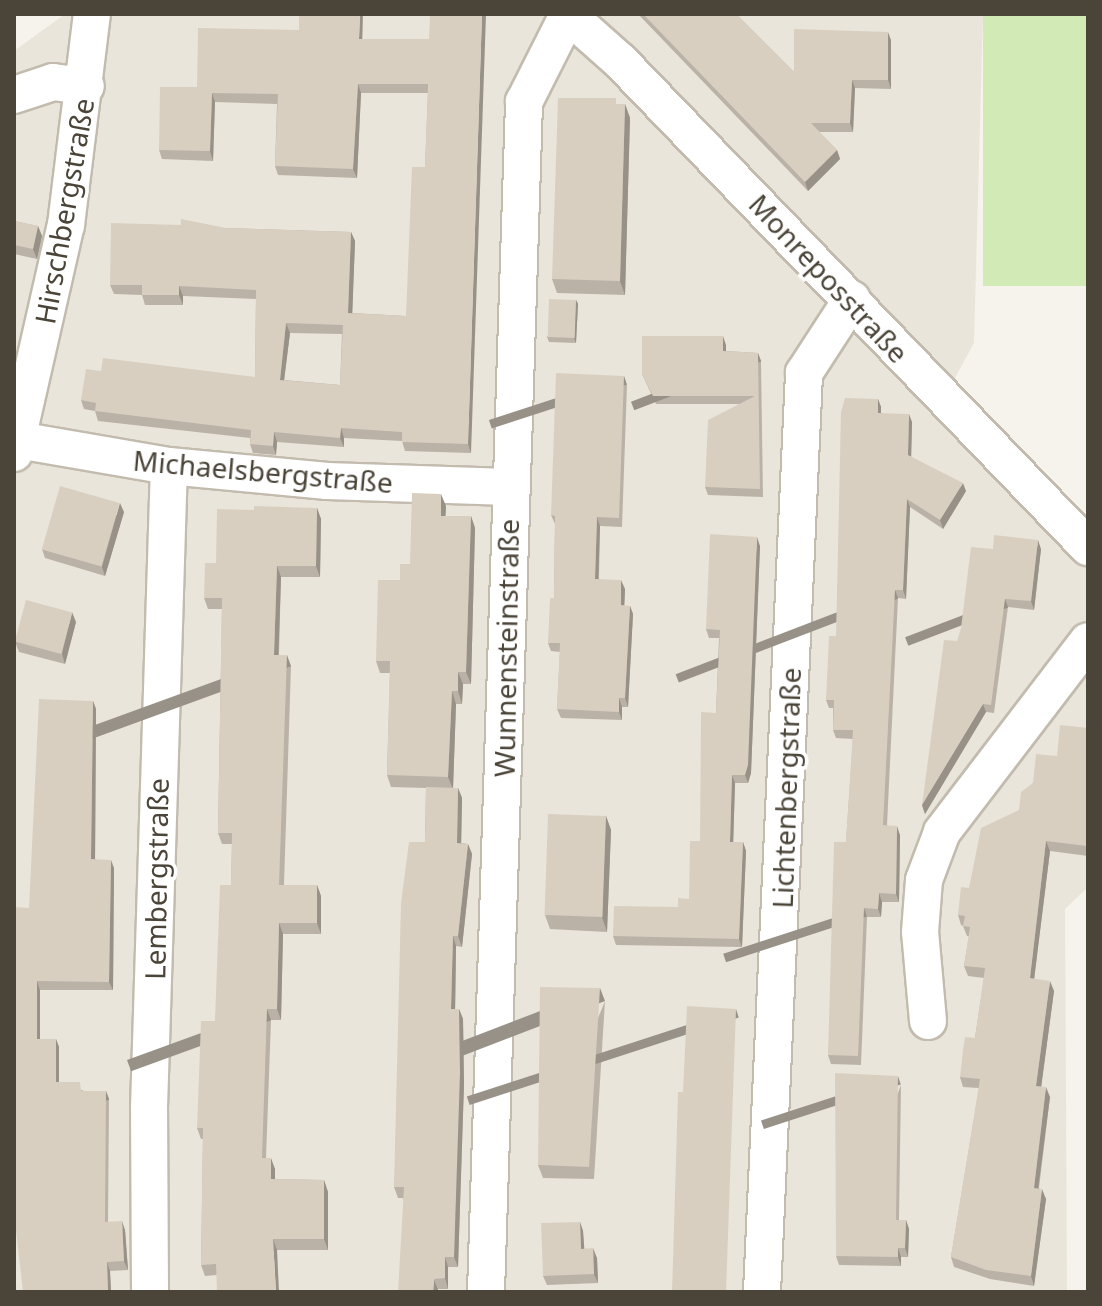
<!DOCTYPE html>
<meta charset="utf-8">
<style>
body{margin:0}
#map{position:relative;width:1102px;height:1306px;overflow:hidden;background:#f6f3ec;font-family:"Noto Sans",sans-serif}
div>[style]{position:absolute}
.residential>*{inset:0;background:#eae5da}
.green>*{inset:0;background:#d2eab5;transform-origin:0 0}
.roads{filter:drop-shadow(2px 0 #c2bbae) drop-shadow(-2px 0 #c2bbae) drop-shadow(0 2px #c2bbae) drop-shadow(0 -2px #c2bbae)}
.minor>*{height:36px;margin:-18px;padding:0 18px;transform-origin:18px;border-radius:18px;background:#fff}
.wall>*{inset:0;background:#bab2a6}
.shaded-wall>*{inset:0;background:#979187;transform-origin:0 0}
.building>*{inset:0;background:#d8cfc1;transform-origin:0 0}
span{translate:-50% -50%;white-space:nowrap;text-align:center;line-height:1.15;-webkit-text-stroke:7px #fff;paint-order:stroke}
.street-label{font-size:28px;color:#4b4439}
.frame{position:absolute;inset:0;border:16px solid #4b4439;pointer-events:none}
</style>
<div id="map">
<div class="residential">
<i style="clip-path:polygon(65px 14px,983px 14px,974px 343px,943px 400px,1088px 547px,1088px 887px,1065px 909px,1067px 1292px,14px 1292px,14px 51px)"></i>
</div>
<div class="green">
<i style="left:983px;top:14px;width:105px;height:272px"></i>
</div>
<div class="roads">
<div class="minor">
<i style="left:567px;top:14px;width:71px;rotate:41.6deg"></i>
<i style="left:620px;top:61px;width:675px;rotate:46.08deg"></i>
<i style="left:14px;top:95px;width:41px;rotate:-18.4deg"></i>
<i style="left:53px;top:82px;width:33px;rotate:7deg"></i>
<i style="left:18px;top:440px;width:153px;rotate:9.8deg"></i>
<i style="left:169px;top:466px;width:159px;rotate:5.4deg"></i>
<i style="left:327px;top:481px;width:182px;rotate:1.9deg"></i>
<i style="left:14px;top:453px;width:234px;rotate:-77.2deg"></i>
<i style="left:66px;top:225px;width:213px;rotate:-83deg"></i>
<i style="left:928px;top:1021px;width:89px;rotate:-95.1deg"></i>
<i style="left:920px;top:932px;width:52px;rotate:-85.6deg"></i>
<i style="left:924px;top:880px;width:51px;rotate:-69.4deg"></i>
<i style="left:942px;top:832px;width:240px;rotate:-52.6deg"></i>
<i style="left:150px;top:1292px;width:184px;rotate:-90.3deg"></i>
<i style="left:149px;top:1108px;width:642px;rotate:-88.22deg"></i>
<i style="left:486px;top:1292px;width:1191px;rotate:-88.17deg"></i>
<i style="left:524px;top:102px;width:97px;rotate:-63.2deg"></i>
<i style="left:762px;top:1292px;width:920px;rotate:-87.38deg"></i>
<i style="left:804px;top:373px;width:88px;rotate:-57deg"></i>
</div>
</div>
<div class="wall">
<i style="clip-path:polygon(638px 14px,736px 14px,794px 72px,891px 40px,891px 89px,855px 88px,853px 132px,819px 132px,837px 150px,840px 159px,808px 191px)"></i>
<i style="clip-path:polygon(evenodd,362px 39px,429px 39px,471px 453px,405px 451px,402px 441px,344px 438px,344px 447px,277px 442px,276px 455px,253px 453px,250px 444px,250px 438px,98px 421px,95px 411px,84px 409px,81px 400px,101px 371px,255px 377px,256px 299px,183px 296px,183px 305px,145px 305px,142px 295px,114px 294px,110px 285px,226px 228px,351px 232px,355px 241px,352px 313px,406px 316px,425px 167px,428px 93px,361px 93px,357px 178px,278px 175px,275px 166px,277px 104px,215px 102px,213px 161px,162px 159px,159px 150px,197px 87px,362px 39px,290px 333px,342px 334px,340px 385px,284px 380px,290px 333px)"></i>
<i style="clip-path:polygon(625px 104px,630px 118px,625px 295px,557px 293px,552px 279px)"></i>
<i style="clip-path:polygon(14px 221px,38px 226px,42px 236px,37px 259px,14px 254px)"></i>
<i style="clip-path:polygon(576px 300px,578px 304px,576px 343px,549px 342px,547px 337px)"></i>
<i style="clip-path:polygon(726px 345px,726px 351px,758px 353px,761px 361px,763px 497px,708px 495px,705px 487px,739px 404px,656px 404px,642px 374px)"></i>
<i style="clip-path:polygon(624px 376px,627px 385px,622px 527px,600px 526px,599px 579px,625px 589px,624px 606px,630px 606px,633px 614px,628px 707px,622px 707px,622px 720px,561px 718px,557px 709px,560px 652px,551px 651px,548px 643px,554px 598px,555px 524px,551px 515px)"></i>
<i style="clip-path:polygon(878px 399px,881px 407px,881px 413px,912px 422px,911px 457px,966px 491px,943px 529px,910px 507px,906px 599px,898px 598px,887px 825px,900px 835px,899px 902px,882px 902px,881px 917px,867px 917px,861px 1065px,831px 1064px,828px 1055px,846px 842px,853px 739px,836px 738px,833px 730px,833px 708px,829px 708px,826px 700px,836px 636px)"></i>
<i style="clip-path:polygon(446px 506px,445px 516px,471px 516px,475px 528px,471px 684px,463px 684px,462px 704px,456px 704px,453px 788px,458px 788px,462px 798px,461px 843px,468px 844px,472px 854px,462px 947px,456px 946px,455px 1009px,459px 1009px,463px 1019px,464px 1084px,458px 1267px,448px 1267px,448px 1289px,438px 1289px,403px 1198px,398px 1198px,394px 1187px,425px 842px,426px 788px,391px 787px,387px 775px,390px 673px,380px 673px,376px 661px,400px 580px)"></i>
<i style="clip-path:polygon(317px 508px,321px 519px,320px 577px,281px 577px,279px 655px,291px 666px,284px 885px,317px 885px,321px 896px,321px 934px,283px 934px,281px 1020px,271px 1020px,266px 1158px,275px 1169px,275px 1179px,324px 1180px,328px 1192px,328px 1250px,277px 1250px,216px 1275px,205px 1276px,201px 1265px,203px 1139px,201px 1139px,197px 1128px,215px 1021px,231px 885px,232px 844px,222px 844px,218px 833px,222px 609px,208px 609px,204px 598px,216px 563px,254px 510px)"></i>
<i style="clip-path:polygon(124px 512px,105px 576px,45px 558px,42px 549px)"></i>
<i style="clip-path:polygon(760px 546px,751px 773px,748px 783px,735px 783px,733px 842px,743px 842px,746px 851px,742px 947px,616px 945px,613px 936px,678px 907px,689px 899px,700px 841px,716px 713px,719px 638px,709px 638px,706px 629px)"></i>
<i style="clip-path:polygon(993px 549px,1041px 549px,1034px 610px,1008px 607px,994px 713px,986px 712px,925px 814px,922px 805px)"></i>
<i style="clip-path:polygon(76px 622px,65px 664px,19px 652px,15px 642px)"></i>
<i style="clip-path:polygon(93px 701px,96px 709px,95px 859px,114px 868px,113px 990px,40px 990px,40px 1039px,56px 1039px,59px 1047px,59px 1082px,84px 1091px,106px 1091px,109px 1099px,108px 1222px,125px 1230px,128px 1270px,110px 1271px,111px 1292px,23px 1292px,29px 908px)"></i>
<i style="clip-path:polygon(1088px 728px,1088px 856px,1050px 851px,1034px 979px,1054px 991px,1041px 1086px,1050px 1097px,1039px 1188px,1046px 1199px,1034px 1286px,990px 1279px,954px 1267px,951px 1257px,979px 1088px,963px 1087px,960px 1077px,975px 1038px,984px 978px,968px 976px,964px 966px,969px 936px,967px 936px,963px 926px,961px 925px,958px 915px,969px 888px,1019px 810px,1033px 783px,1057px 756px)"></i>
<i style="clip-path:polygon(606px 816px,611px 830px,607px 932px,550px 929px,545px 915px)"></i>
<i style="clip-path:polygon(605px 1001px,594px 1179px,543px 1178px,538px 1165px)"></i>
<i style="clip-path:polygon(901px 1085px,899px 1220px,906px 1220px,909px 1229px,908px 1257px,901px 1257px,901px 1266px,839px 1265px,836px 1256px)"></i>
<i style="clip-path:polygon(580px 1222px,583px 1231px,584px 1249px,597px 1258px,598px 1283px,547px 1285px,543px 1276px)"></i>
</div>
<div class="shaded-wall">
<i style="clip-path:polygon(360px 14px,363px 14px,362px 49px,359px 39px)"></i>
<i style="clip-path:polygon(482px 14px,486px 14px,471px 453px,468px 444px)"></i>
<i style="clip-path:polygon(888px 32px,891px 40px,891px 89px,888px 80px)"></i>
<i style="clip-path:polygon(852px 80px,855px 88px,853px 132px,850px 123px)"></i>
<i style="clip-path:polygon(358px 84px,361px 93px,357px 178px,353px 169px)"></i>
<i style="clip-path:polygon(212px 93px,215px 102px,213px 161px,210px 151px)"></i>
<i style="clip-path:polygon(625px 104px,630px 118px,625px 295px,620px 281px)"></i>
<i style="clip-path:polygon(837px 150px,840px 159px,808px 191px,805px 182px)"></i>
<i style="clip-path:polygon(38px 226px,42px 236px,37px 259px,33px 249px)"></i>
<i style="clip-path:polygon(351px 232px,355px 241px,352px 322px,348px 313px)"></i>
<i style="clip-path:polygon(179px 286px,183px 296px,183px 305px,179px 295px)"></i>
<i style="clip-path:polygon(576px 300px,578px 304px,576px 343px,574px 338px)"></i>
<i style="clip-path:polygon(286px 323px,290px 333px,283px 389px,280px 380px)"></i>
<i style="clip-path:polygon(723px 336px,726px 345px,726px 359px,723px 351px)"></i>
<i style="left:758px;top:353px;width:9px;height:136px;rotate:69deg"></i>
<i style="left:624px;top:376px;width:9px;height:142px;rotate:72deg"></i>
<i style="clip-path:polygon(878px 399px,881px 407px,881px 421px,878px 413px)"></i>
<i style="clip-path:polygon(909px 414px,912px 422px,911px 463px,908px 455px)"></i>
<i style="clip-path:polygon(341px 428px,344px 438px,344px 447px,340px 438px)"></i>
<i style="clip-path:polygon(274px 432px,277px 442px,276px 455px,273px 446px)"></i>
<i style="clip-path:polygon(963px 483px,966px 491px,943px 529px,940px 520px)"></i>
<i style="clip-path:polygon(441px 494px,446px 506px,445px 528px,441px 516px)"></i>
<i style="clip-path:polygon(907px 499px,910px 507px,906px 599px,903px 590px)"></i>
<i style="clip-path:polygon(120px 503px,124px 512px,105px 576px,102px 567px)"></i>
<i style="clip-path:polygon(317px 508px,321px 519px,320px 577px,316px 566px)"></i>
<i style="clip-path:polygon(471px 516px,475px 528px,471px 684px,466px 672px)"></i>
<i style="clip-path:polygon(597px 517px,600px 526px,598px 588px,595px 579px)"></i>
<i style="clip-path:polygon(757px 537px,760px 546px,751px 773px,748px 783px,745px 775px)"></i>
<i style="clip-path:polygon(1038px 540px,1041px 549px,1034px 610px,1031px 601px)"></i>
<i style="clip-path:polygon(277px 566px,281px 577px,278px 666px,274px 655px)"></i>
<i style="clip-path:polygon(621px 580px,625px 589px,624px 614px,621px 605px)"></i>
<i style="left:895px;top:590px;width:9px;height:235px;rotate:69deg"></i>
<i style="left:1005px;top:599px;width:9px;height:107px;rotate:69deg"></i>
<i style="clip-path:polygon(630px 606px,633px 614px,628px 707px,625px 698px)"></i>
<i style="clip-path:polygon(72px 612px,76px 622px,65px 664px,62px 654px)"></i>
<i style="left:287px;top:655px;width:12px;height:230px;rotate:70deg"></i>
<i style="clip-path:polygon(458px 672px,463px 684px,462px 704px,458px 691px)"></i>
<i style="clip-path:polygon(452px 691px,456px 704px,453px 789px,448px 777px)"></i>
<i style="clip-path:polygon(619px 698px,622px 707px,622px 720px,619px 712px)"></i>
<i style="clip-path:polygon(93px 701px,96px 709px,95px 868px,91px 859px)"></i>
<i style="clip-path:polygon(983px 704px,986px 712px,925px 814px,922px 805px)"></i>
<i style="clip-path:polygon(732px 775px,735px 783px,733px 850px,730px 842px)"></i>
<i style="clip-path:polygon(458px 788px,462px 798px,461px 853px,457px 843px)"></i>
<i style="clip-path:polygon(606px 816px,611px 830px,607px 932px,602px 917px)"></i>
<i style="clip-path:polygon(897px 826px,900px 835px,899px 902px,896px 894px)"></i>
<i style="clip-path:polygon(1046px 841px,1050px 851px,1033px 988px,1030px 978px)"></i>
<i style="clip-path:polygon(743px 842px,746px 851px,742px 947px,739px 939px)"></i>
<i style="clip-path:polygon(468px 844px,472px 854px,462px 947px,458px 936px)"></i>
<i style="clip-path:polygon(111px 860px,114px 868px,113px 990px,109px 982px)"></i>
<i style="clip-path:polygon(317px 885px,321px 896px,321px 934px,317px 923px)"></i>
<i style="clip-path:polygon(879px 893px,882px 902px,881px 917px,878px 909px)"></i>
<i style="left:864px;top:908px;width:9px;height:148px;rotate:72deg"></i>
<i style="clip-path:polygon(279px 923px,283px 934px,281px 1020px,277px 1009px)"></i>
<i style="clip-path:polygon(453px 936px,456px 946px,455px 1019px,451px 1009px)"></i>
<i style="clip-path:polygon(37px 981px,40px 990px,40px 1047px,37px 1039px)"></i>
<i style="clip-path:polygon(1050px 981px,1054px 991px,1040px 1096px,1036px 1086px)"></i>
<i style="left:600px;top:988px;width:14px;height:179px;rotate:69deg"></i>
<i style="left:267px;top:1009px;width:12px;height:149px;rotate:70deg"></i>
<i style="clip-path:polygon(459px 1009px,463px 1019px,464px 1084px,458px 1267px,454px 1257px)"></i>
<i style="left:736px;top:1009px;width:9px;height:283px;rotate:72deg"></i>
<i style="clip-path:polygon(56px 1039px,59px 1047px,59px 1091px,56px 1082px)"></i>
<i style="left:898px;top:1076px;width:9px;height:144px;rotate:72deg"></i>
<i style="clip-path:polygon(1046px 1087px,1050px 1097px,1037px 1197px,1034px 1188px)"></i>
<i style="left:106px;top:1091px;width:9px;height:131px;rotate:69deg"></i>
<i style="clip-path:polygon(271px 1158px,275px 1169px,275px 1190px,271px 1179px)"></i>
<i style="clip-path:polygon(324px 1180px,328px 1192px,328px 1250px,324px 1239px)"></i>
<i style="clip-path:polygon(1042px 1189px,1046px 1199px,1034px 1286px,1031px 1276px)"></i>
<i style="clip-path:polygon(906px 1220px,909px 1229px,908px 1257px,905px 1248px)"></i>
<i style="clip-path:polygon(122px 1221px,125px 1230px,128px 1270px,124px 1261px)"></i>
<i style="clip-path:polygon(580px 1222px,583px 1231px,585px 1258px,581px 1249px)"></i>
<i style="clip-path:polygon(273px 1239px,277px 1250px,279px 1292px,276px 1292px)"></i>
<i style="clip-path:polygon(593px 1248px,597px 1258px,598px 1283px,594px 1274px)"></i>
<i style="clip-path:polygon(898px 1248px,901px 1257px,901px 1266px,898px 1257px)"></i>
<i style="clip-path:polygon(445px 1257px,448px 1267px,448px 1289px,445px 1278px)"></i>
<i style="clip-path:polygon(107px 1262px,110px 1271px,111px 1292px,108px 1292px)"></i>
<i style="clip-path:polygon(434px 1279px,438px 1289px,438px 1292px,433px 1292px)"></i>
</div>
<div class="building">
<i style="clip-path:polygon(evenodd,299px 14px,360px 14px,359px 39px,429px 39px,430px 14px,482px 14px,468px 444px,402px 442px,402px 432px,341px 428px,340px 438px,274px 432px,273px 446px,250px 444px,251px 430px,95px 411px,96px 403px,81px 400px,86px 369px,101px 371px,103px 358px,255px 377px,256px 290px,179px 286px,179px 295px,142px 295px,142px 285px,110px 285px,111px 223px,181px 225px,181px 219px,226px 228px,351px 232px,348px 313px,406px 316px,412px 167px,425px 167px,428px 84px,358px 84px,353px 169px,275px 166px,278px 94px,212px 93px,210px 151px,159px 150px,160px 87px,197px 87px,198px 28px,299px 30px,299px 14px,286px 323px,343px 325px,340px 385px,280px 380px,286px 323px)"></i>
<i style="clip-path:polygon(643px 14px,736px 14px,794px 72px,794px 29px,888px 32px,888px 80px,852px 80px,850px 123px,811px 123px,837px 150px,805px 182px)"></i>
<i style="clip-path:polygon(558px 98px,616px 98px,616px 104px,625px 104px,620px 281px,552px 279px)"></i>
<i style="clip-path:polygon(14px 221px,38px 226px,33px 249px,14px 245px)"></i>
<i style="left:549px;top:299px;width:27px;height:38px;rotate:2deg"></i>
<i style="clip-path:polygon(642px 336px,723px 336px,723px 351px,758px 353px,760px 489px,705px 487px,708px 420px,755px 396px,653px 396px,642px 374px)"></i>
<i style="clip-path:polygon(556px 373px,624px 376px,619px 518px,597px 517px,595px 579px,621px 580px,621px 605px,630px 606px,625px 698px,619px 698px,619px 712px,557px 709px,560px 643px,548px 643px,550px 598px,554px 598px,555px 516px,551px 515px)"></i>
<i style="clip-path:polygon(845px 398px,878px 399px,878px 413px,909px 414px,908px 455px,963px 483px,940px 520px,907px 499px,903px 590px,895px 590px,883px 825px,897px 826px,896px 894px,879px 893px,878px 909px,864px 908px,858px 1056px,828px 1055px,834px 842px,846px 842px,853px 730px,833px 730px,834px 700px,826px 700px,829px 636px,836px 636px,841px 412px)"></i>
<i style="left:60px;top:486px;width:62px;height:66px;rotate:16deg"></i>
<i style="clip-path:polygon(412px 493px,441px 494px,441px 516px,471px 516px,466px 672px,458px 672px,458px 691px,452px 691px,448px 777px,387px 775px,390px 661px,376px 661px,378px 580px,400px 580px,400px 564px,410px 564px)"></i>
<i style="clip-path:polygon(254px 506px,317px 508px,316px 566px,277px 566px,274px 655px,287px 655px,279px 885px,317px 885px,317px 923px,279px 923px,277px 1009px,267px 1009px,262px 1158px,271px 1158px,271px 1179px,324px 1180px,324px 1239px,273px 1239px,276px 1292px,217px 1292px,216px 1264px,201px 1265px,203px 1128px,197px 1128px,201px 1021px,215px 1021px,220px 885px,231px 885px,232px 833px,218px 833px,222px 598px,204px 598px,205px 563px,216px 563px,217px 509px,254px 510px)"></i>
<i style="clip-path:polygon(710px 534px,757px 537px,748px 765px,745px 775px,732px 775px,730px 842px,743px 842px,739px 939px,613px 936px,614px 906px,678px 907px,678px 898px,689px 899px,690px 841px,700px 841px,701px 712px,716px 713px,720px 630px,706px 629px)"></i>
<i style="clip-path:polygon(994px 535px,1038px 540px,1031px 601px,1005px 599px,991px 705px,983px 704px,922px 805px,944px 640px,957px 641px,961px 628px,971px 547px,993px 549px)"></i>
<i style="left:26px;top:600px;width:48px;height:43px;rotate:15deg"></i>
<i style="clip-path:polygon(39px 699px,93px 701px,91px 859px,111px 860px,109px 982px,37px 981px,37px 1039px,56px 1039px,56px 1082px,80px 1082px,81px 1091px,106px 1091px,105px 1222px,122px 1221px,124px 1261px,107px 1262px,108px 1292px,23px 1292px,14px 1213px,14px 907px,29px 908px)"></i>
<i style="clip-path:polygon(1060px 725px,1088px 728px,1088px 836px,1087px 846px,1046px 841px,1030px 978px,1050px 981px,1036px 1086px,1046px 1087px,1034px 1188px,1042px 1189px,1031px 1276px,986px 1270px,951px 1257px,980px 1079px,960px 1077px,963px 1050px,965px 1037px,975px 1038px,985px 968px,964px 966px,970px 927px,963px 926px,965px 916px,958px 915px,961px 887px,969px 888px,981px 828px,1019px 810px,1021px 792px,1033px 783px,1036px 754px,1057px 756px)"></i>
<i style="clip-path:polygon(426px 787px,458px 788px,457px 843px,468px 844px,458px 936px,453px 936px,451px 1009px,459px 1009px,460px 1073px,454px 1257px,445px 1257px,445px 1278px,434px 1279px,433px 1292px,398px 1292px,404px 1187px,394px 1187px,401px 903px,409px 842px,425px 842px)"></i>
<i style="left:548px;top:814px;width:58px;height:101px;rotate:2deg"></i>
<i style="clip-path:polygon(540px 987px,600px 988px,589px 1167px,538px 1165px)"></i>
<i style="clip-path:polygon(687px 1006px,736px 1009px,726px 1292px,672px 1292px,678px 1092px,683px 1092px)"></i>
<i style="clip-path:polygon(835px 1073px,898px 1076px,896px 1220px,906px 1220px,905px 1248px,898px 1248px,898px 1257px,836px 1256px)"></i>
<i style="clip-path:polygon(580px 1222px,581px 1249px,593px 1248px,594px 1274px,543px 1276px,541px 1223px)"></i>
</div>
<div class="street-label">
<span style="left:64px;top:211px;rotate:-80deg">Hirschbergstraße</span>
<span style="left:829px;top:278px;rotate:47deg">Monreposstraße</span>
<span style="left:263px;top:471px;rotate:5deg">Michaelsbergstraße</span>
<span style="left:506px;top:648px;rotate:-89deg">Wunnensteinstraße</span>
<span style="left:786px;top:788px;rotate:-88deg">Lichtenbergstraße</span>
<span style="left:156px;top:879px;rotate:-89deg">Lembergstraße</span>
</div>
<div class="frame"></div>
</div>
